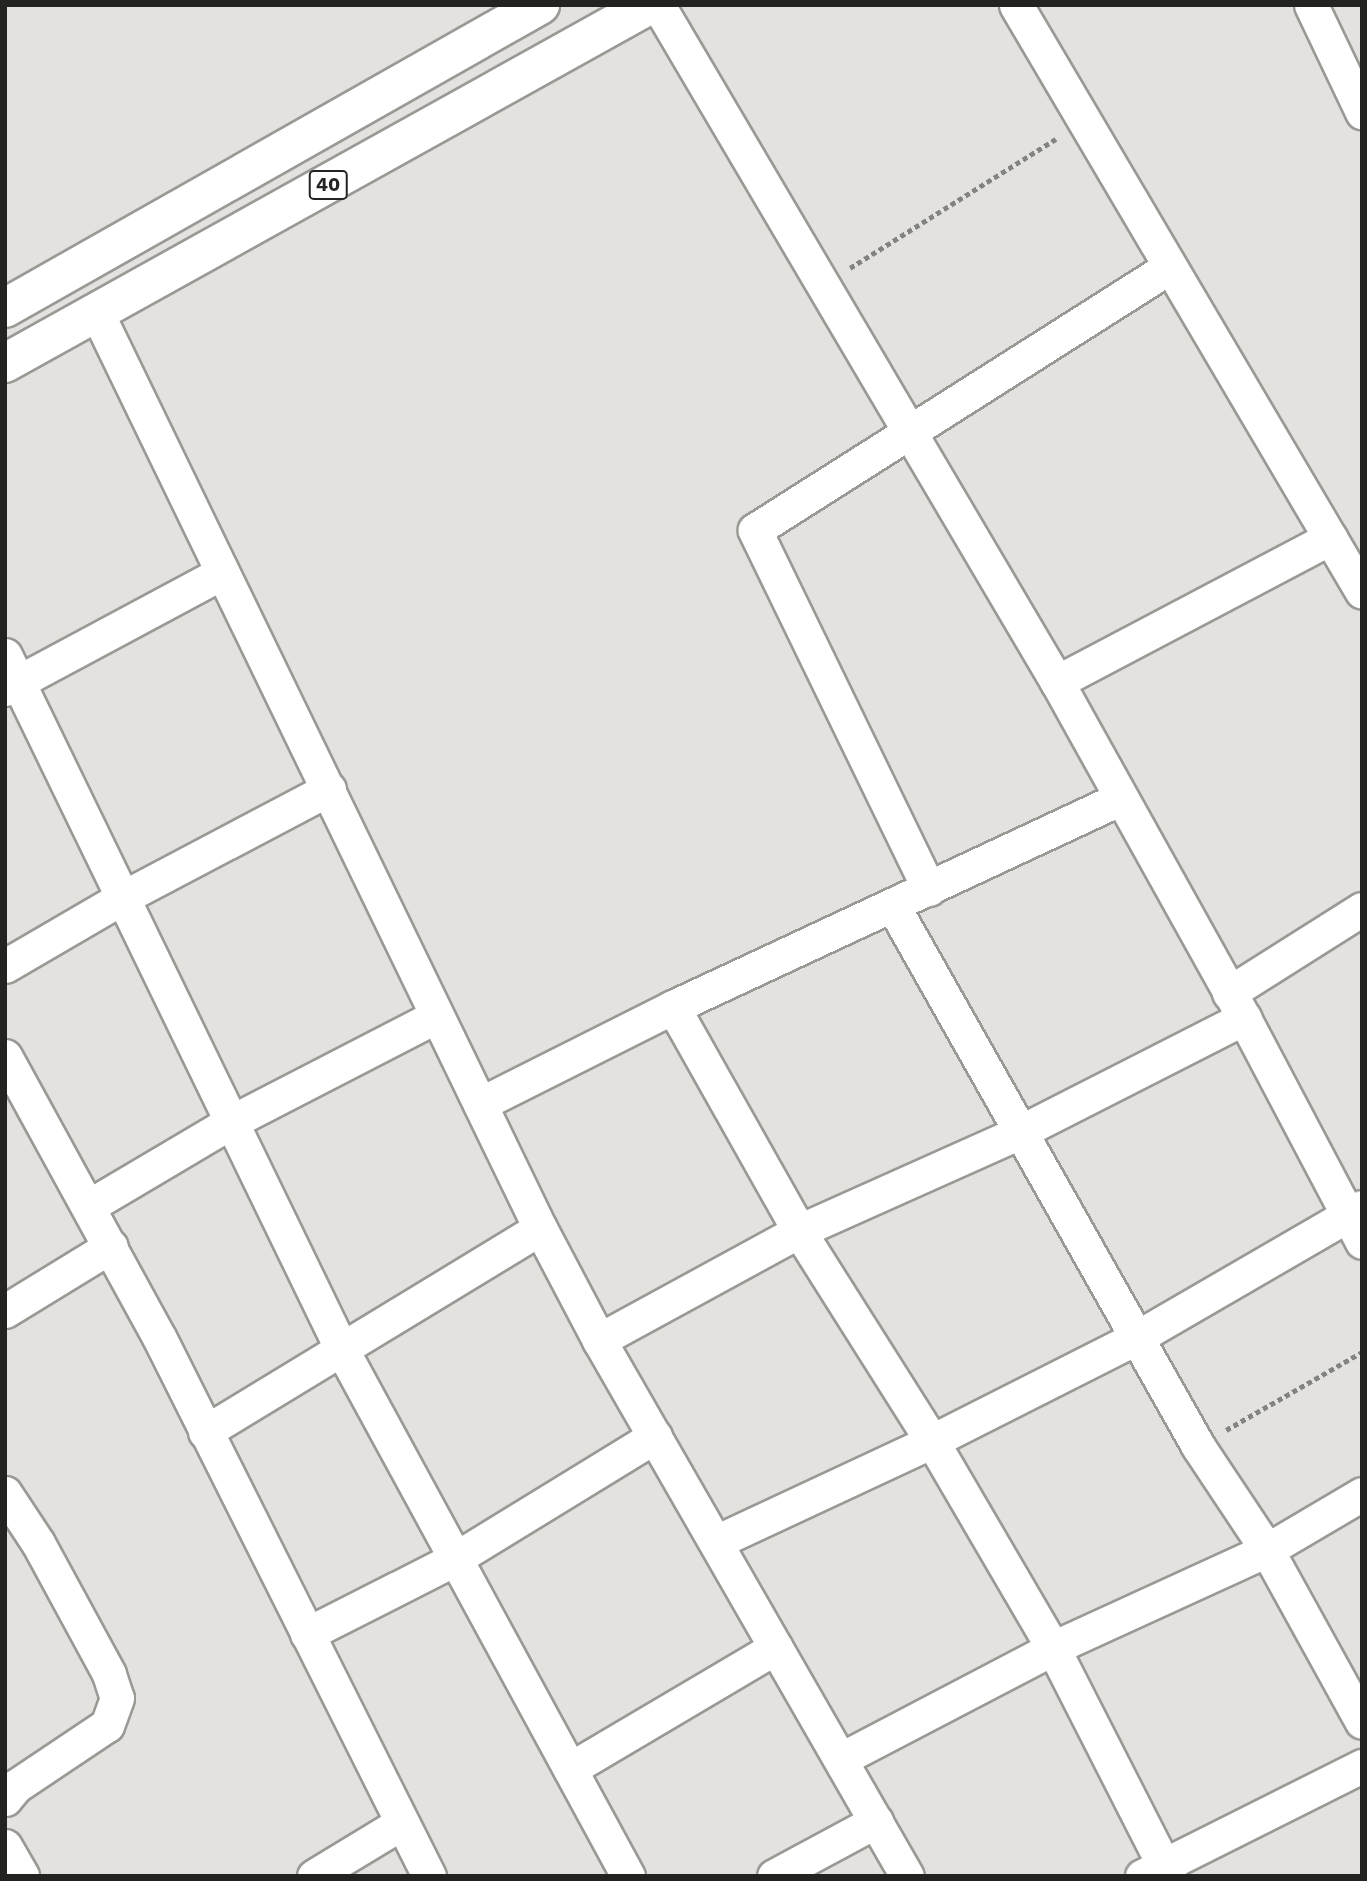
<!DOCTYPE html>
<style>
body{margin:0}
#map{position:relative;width:1367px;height:1881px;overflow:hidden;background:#e3e2de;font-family:"Work Sans",sans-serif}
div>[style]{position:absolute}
.path>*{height:4.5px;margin-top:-2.25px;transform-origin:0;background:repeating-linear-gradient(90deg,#838380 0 5px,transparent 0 8.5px)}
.roads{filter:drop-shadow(2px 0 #9a9995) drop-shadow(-2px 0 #9a9995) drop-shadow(0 2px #9a9995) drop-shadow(0 -2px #9a9995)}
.street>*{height:33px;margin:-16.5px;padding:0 16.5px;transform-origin:16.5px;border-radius:16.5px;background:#fff}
.highway>*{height:38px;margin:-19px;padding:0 19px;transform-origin:19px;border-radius:19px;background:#fff}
span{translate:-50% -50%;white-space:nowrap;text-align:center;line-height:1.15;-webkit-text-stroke:7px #fff;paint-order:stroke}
.shield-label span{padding:2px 5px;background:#fff;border:2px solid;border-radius:5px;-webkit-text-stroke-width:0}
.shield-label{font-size:19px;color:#232321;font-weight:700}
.frame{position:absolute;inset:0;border:7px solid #232321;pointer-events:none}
</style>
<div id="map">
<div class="path">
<i style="left:850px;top:268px;width:243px;rotate:-32.1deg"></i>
<i style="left:1226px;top:1430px;width:157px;rotate:-29.8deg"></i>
</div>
<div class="roads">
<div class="street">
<i style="left:658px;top:5px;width:786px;rotate:59.49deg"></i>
<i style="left:1057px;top:682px;width:385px;rotate:60.9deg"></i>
<i style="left:1244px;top:1018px;width:253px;rotate:62.2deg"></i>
<i style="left:1016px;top:5px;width:681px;rotate:59.48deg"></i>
<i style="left:1311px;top:5px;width:119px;rotate:64.5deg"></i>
<i style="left:97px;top:313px;width:1017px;rotate:64.17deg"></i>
<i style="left:540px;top:1228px;width:127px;rotate:62.2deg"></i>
<i style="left:599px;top:1340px;width:618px;rotate:60.12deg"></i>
<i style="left:5px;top:655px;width:770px;rotate:64.13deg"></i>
<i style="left:341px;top:1348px;width:601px;rotate:61.47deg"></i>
<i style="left:1057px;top:682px;width:309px;rotate:-27.8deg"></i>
<i style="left:5px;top:689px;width:245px;rotate:-28.2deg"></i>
<i style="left:929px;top:889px;width:399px;rotate:-115.9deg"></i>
<i style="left:755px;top:530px;width:490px;rotate:-32.4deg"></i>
<i style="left:893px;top:906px;width:620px;rotate:60.54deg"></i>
<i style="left:1198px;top:1446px;width:125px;rotate:56.4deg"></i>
<i style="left:1267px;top:1550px;width:196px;rotate:61.1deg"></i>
<i style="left:5px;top:966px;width:135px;rotate:-30.2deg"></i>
<i style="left:122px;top:898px;width:234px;rotate:-27.8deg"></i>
<i style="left:1229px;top:993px;width:157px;rotate:-32.3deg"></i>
<i style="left:673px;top:1007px;width:257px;rotate:60.6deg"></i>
<i style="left:799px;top:1231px;width:249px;rotate:57.7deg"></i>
<i style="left:932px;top:1441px;width:240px;rotate:59.7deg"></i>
<i style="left:1053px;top:1648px;width:256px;rotate:63deg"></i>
<i style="left:5px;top:1056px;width:320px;rotate:61.3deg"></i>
<i style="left:159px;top:1337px;width:603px;rotate:63.39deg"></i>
<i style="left:480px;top:1104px;width:216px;rotate:-26.7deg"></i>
<i style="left:673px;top:1007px;width:494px;rotate:-25deg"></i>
<i style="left:89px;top:1206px;width:167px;rotate:-30.6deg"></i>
<i style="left:233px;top:1121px;width:229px;rotate:-27.3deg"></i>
<i style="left:5px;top:1311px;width:124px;rotate:-31.5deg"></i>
<i style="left:599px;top:1340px;width:228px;rotate:-28.6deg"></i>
<i style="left:799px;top:1231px;width:240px;rotate:-24.1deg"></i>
<i style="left:1018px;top:1133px;width:254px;rotate:-27deg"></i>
<i style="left:205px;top:1432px;width:392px;rotate:-31.3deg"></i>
<i style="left:5px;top:1493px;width:60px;rotate:56.6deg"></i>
<i style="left:38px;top:1543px;width:149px;rotate:61.5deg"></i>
<i style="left:109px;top:1674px;width:25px;rotate:72deg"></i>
<i style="left:117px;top:1698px;width:29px;rotate:110deg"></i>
<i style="left:107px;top:1725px;width:110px;rotate:146.2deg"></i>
<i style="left:16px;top:1786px;width:17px;rotate:130deg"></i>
<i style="left:718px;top:1541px;width:236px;rotate:-25deg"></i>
<i style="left:932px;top:1441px;width:229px;rotate:-26.8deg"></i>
<i style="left:1136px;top:1338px;width:261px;rotate:-30.1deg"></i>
<i style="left:307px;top:1634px;width:164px;rotate:-26.9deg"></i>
<i style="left:453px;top:1560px;width:237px;rotate:-31.5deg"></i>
<i style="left:843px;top:1758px;width:237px;rotate:-27.6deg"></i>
<i style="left:1053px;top:1648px;width:235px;rotate:-24.6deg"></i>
<i style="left:1267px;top:1550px;width:110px;rotate:-30.5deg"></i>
<i style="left:570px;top:1769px;width:239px;rotate:-30.6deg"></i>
<i style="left:5px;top:1846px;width:34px;rotate:60deg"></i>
<i style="left:314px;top:1876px;width:100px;rotate:-31.2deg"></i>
<i style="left:774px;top:1876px;width:116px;rotate:-28.3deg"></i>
<i style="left:1142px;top:1876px;width:246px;rotate:-26.6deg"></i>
</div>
<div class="highway">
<i style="left:5px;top:308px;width:615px;rotate:-29.53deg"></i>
<i style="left:5px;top:363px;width:737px;rotate:-29.07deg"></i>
</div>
</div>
<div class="shield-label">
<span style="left:328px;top:185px">40</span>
</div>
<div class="frame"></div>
</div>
